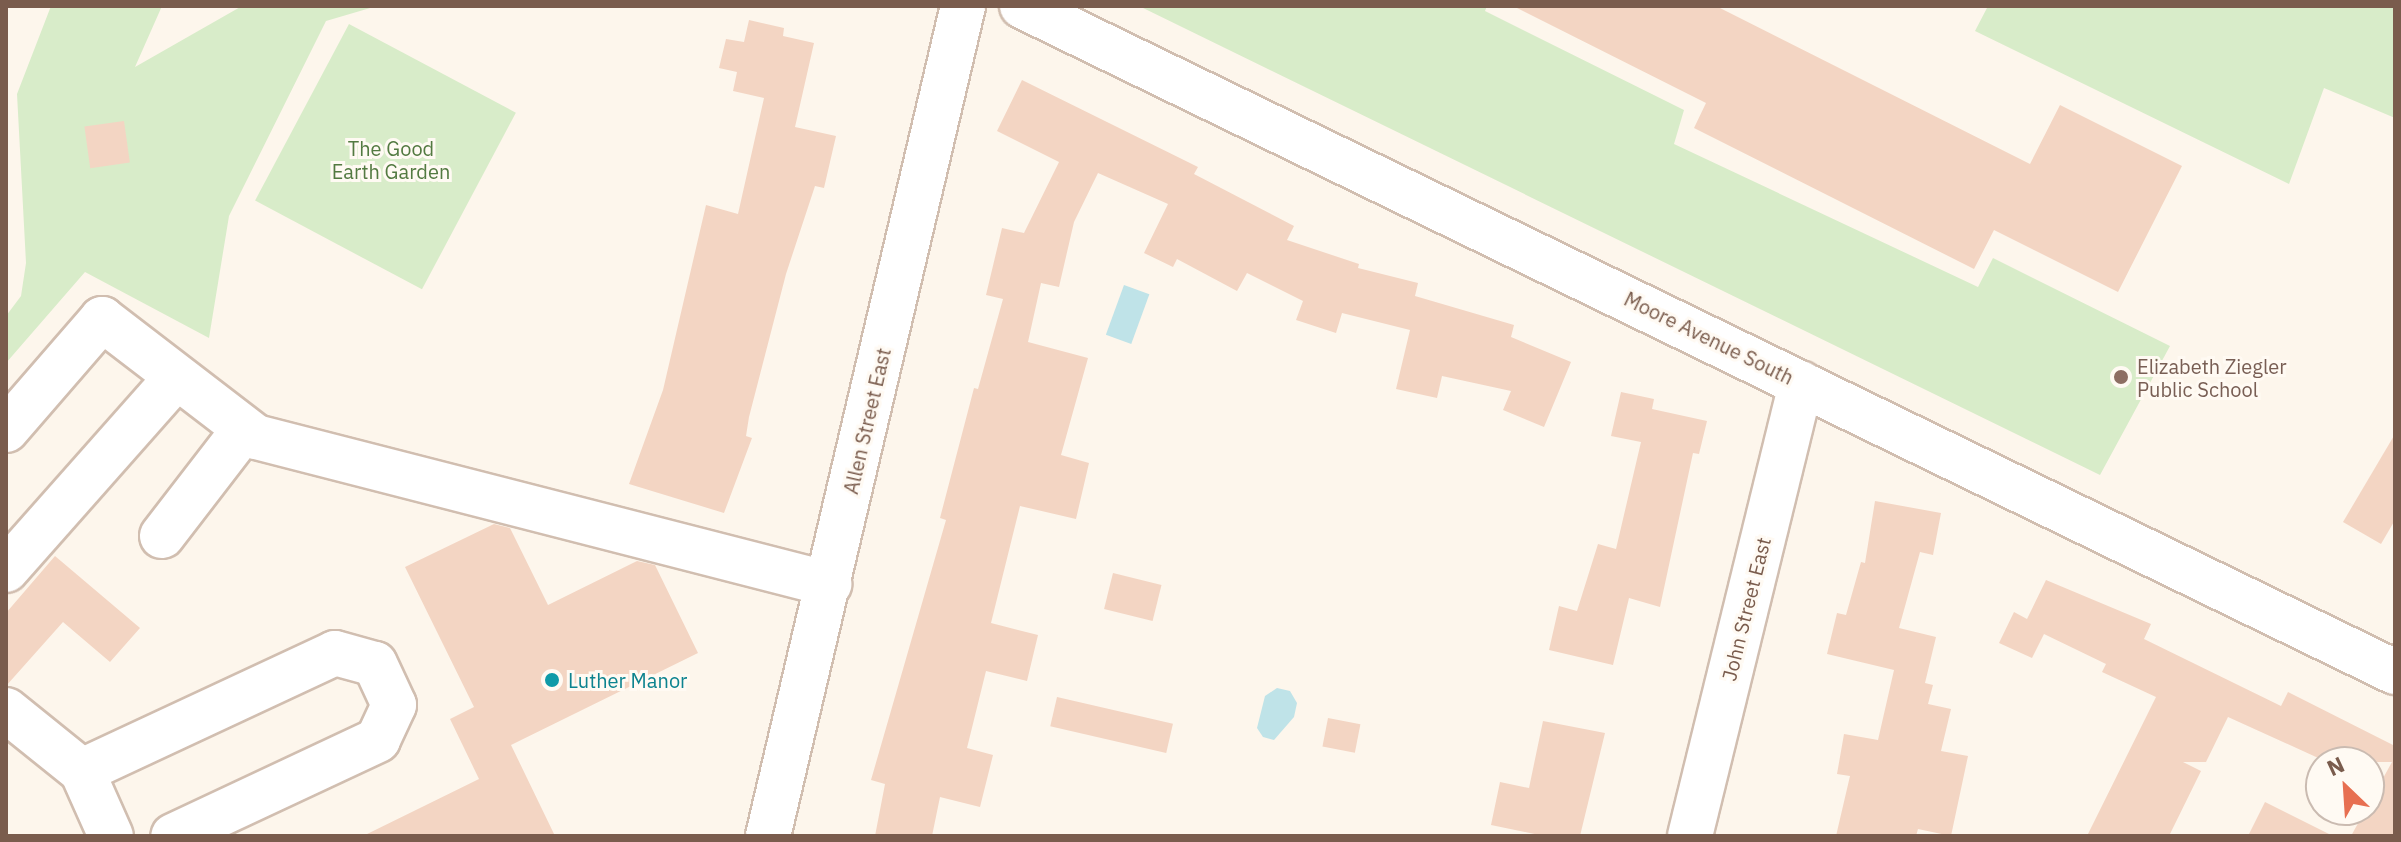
<!DOCTYPE html>
<style>
body{margin:0}
#map{position:relative;width:2401px;height:842px;overflow:hidden;background:#fdf6ec;font-family:"IBM Plex Sans",sans-serif}
div>[style]{position:absolute}
.green>*{inset:0;background:#d8ecc9;transform-origin:0 0}
.water>*{inset:0;background:#bfe3e8;transform-origin:0 0}
.building>*{inset:0;background:#f3d5c3;transform-origin:0 0}
.roads{filter:drop-shadow(2px 0 #d1beb0) drop-shadow(-2px 0 #d1beb0) drop-shadow(0 2px #d1beb0) drop-shadow(0 -2px #d1beb0)}
.minor>*{height:44px;margin:-22px;padding:0 22px;transform-origin:22px;border-radius:22px;background:#fff}
.dots>*{width:22px;height:22px;translate:-50% -50%;box-sizing:border-box;border:4px solid #fffaf3;border-radius:50%}
span{translate:-50% -50%;white-space:nowrap;text-align:center;line-height:1.15;-webkit-text-stroke:6px #fffaf3;paint-order:stroke}
.park-label{font-size:20px;color:#537a41}
.street-label{font-size:20px;color:#7a5c4d}
.education-label{font-size:20px;color:#785e54}
.left{translate:0 -50%;text-align:left}
.culture-label{font-size:20px;color:#0d838f}
.frame{position:absolute;inset:0;border:8px solid #7a5c4d;pointer-events:none}
.north{position:absolute;left:2305px;top:746px;width:80px;height:80px;box-sizing:border-box;background:#fffaf3;border:2px solid #cabbb1;border-radius:50%;rotate:335deg;font-size:22px;font-weight:700;line-height:32px;text-align:center;color:#7a5c4d}
.north::after{content:'';display:block;margin:auto;width:28px;height:36px;background:#e76f51;clip-path:polygon(50% 0,100% 100%,50% 72%,0 100%)}
</style>
<div id="map">
<div class="green">
<i style="clip-path:polygon(51px 6px,162px 6px,135px 67px,242px 6px,377px 6px,326px 21px,229px 216px,209px 338px,85px 272px,6px 363px,6px 316px,21px 296px,26px 263px,17px 94px)"></i>
<i style="clip-path:polygon(1139px 6px,1487px 6px,1485px 11px,1684px 110px,1674px 144px,1978px 287px,1993px 258px,2170px 346px,2100px 475px)"></i>
<i style="clip-path:polygon(1988px 6px,2395px 6px,2395px 118px,2324px 88px,2289px 184px,1975px 31px)"></i>
<i style="left:349px;top:24px;width:189px;height:200px;rotate:28deg"></i>
</div>
<div class="water">
<i style="left:1124px;top:285px;width:27px;height:53px;rotate:20deg"></i>
<i style="clip-path:polygon(1277px 688px,1290px 691px,1297px 703px,1294px 717px,1274px 740px,1263px 737px,1257px 728px,1265px 696px)"></i>
</div>
<div class="building">
<i style="clip-path:polygon(1513px 6px,1716px 6px,2030px 164px,2060px 105px,2182px 166px,2118px 292px,1994px 230px,1974px 269px,1694px 128px,1706px 103px)"></i>
<i style="clip-path:polygon(749px 20px,784px 28px,783px 36px,814px 43px,795px 127px,836px 136px,824px 188px,815px 186px,786px 274px,749px 417px,746px 436px,752px 438px,724px 513px,629px 484px,663px 390px,706px 205px,738px 214px,764px 98px,733px 91px,737px 72px,719px 68px,726px 39px,744px 42px)"></i>
<i style="clip-path:polygon(1022px 80px,1198px 167px,1194px 174px,1294px 226px,1287px 240px,1359px 264px,1358px 268px,1418px 283px,1415px 296px,1514px 325px,1511px 337px,1571px 362px,1544px 427px,1503px 410px,1511px 391px,1442px 376px,1437px 398px,1396px 389px,1410px 330px,1342px 313px,1336px 333px,1296px 320px,1303px 301px,1247px 273px,1237px 291px,1177px 259px,1173px 267px,1144px 253px,1168px 204px,1098px 173px,1074px 222px,1059px 287px,1041px 283px,1028px 342px,1088px 358px,1061px 455px,1089px 463px,1076px 519px,1020px 506px,991px 623px,1038px 635px,1027px 681px,986px 671px,967px 748px,993px 755px,980px 807px,940px 797px,932px 836px,875px 836px,885px 784px,871px 780px,946px 520px,940px 518px,974px 388px,978px 389px,1003px 299px,986px 295px,1002px 228px,1024px 233px,1059px 162px,997px 131px)"></i>
<i style="left:124px;top:121px;width:42px;height:40px;rotate:82deg"></i>
<i style="clip-path:polygon(1621px 392px,1654px 399px,1652px 409px,1707px 421px,1699px 454px,1693px 453px,1660px 607px,1629px 598px,1613px 665px,1549px 650px,1559px 606px,1577px 611px,1598px 544px,1616px 549px,1641px 442px,1611px 436px)"></i>
<i style="clip-path:polygon(2395px 434px,2395px 520px,2381px 544px,2343px 522px)"></i>
<i style="clip-path:polygon(1875px 501px,1941px 513px,1933px 555px,1920px 552px,1899px 628px,1936px 637px,1925px 683px,1933px 685px,1928px 704px,1951px 709px,1941px 751px,1968px 756px,1951px 836px,1918px 829px,1916px 836px,1836px 836px,1850px 776px,1837px 774px,1844px 734px,1878px 740px,1894px 670px,1827px 654px,1837px 613px,1846px 615px,1861px 562px,1865px 563px)"></i>
<i style="clip-path:polygon(494px 524px,510px 528px,548px 605px,637px 561px,655px 565px,698px 653px,511px 745px,555px 836px,363px 836px,479px 779px,450px 719px,474px 707px,405px 567px)"></i>
<i style="clip-path:polygon(55px 556px,140px 628px,110px 662px,63px 622px,6px 686px,6px 613px)"></i>
<i style="left:1113px;top:573px;width:50px;height:37px;rotate:14deg"></i>
<i style="clip-path:polygon(2046px 580px,2151px 624px,2144px 639px,2281px 706px,2288px 692px,2395px 746px,2395px 836px,2351px 836px,2392px 762px,2327px 762px,2228px 717px,2206px 762px,2183px 762px,2201px 771px,2169px 836px,2087px 836px,2156px 697px,2102px 672px,2106px 664px,2044px 634px,2032px 658px,1999px 643px,2014px 612px,2027px 619px)"></i>
<i style="left:1057px;top:697px;width:119px;height:30px;rotate:13deg"></i>
<i style="left:1328px;top:718px;width:33px;height:29px;rotate:11deg"></i>
<i style="clip-path:polygon(1543px 721px,1605px 733px,1580px 836px,1544px 836px,1491px 825px,1500px 782px,1529px 788px)"></i>
<i style="clip-path:polygon(2265px 802px,2333px 836px,2248px 836px)"></i>
</div>
<div class="roads">
<div class="minor">
<i style="left:1022px;top:6px;width:1526px;rotate:25.88deg"></i>
<i style="left:6px;top:430px;width:147px;rotate:-49.1deg"></i>
<i style="left:102px;top:319px;width:194px;rotate:37.5deg"></i>
<i style="left:256px;top:437px;width:592px;rotate:14.39deg"></i>
<i style="left:162px;top:536px;width:133px;rotate:-52.4deg"></i>
<i style="left:6px;top:570px;width:255px;rotate:-48.5deg"></i>
<i style="left:6px;top:710px;width:97px;rotate:38.8deg"></i>
<i style="left:82px;top:771px;width:71px;rotate:66deg"></i>
<i style="left:82px;top:771px;width:279px;rotate:-25deg"></i>
<i style="left:335px;top:653px;width:41px;rotate:15.4deg"></i>
<i style="left:375px;top:664px;width:45px;rotate:65.1deg"></i>
<i style="left:394px;top:705px;width:38px;rotate:115deg"></i>
<i style="left:378px;top:740px;width:226px;rotate:154.9deg"></i>
<i style="left:768px;top:836px;width:853px;rotate:-76.78deg"></i>
<i style="left:1690px;top:836px;width:466px;rotate:-76.2deg"></i>
</div>
</div>
<div class="dots">
<i style="left:2121px;top:377px;background:#8d6e63"></i>
<i style="left:552px;top:680px;background:#0f9aa8"></i>
</div>
<div class="park-label">
<span style="left:391px;top:160px">The Good<br>Earth Garden</span>
</div>
<div class="street-label">
<span style="left:1709px;top:338px;rotate:26deg">Moore Avenue South</span>
<span style="left:867px;top:421px;rotate:-77deg">Allen Street East</span>
<span style="left:1746px;top:609px;rotate:-76deg">John Street East</span>
</div>
<div class="education-label">
<span class="left" style="left:2137px;top:378px">Elizabeth Ziegler<br>Public School</span>
</div>
<div class="culture-label">
<span class="left" style="left:568px;top:680px">Luther Manor</span>
</div>
<div class="frame"></div>
<div class="north">N</div>
</div>
